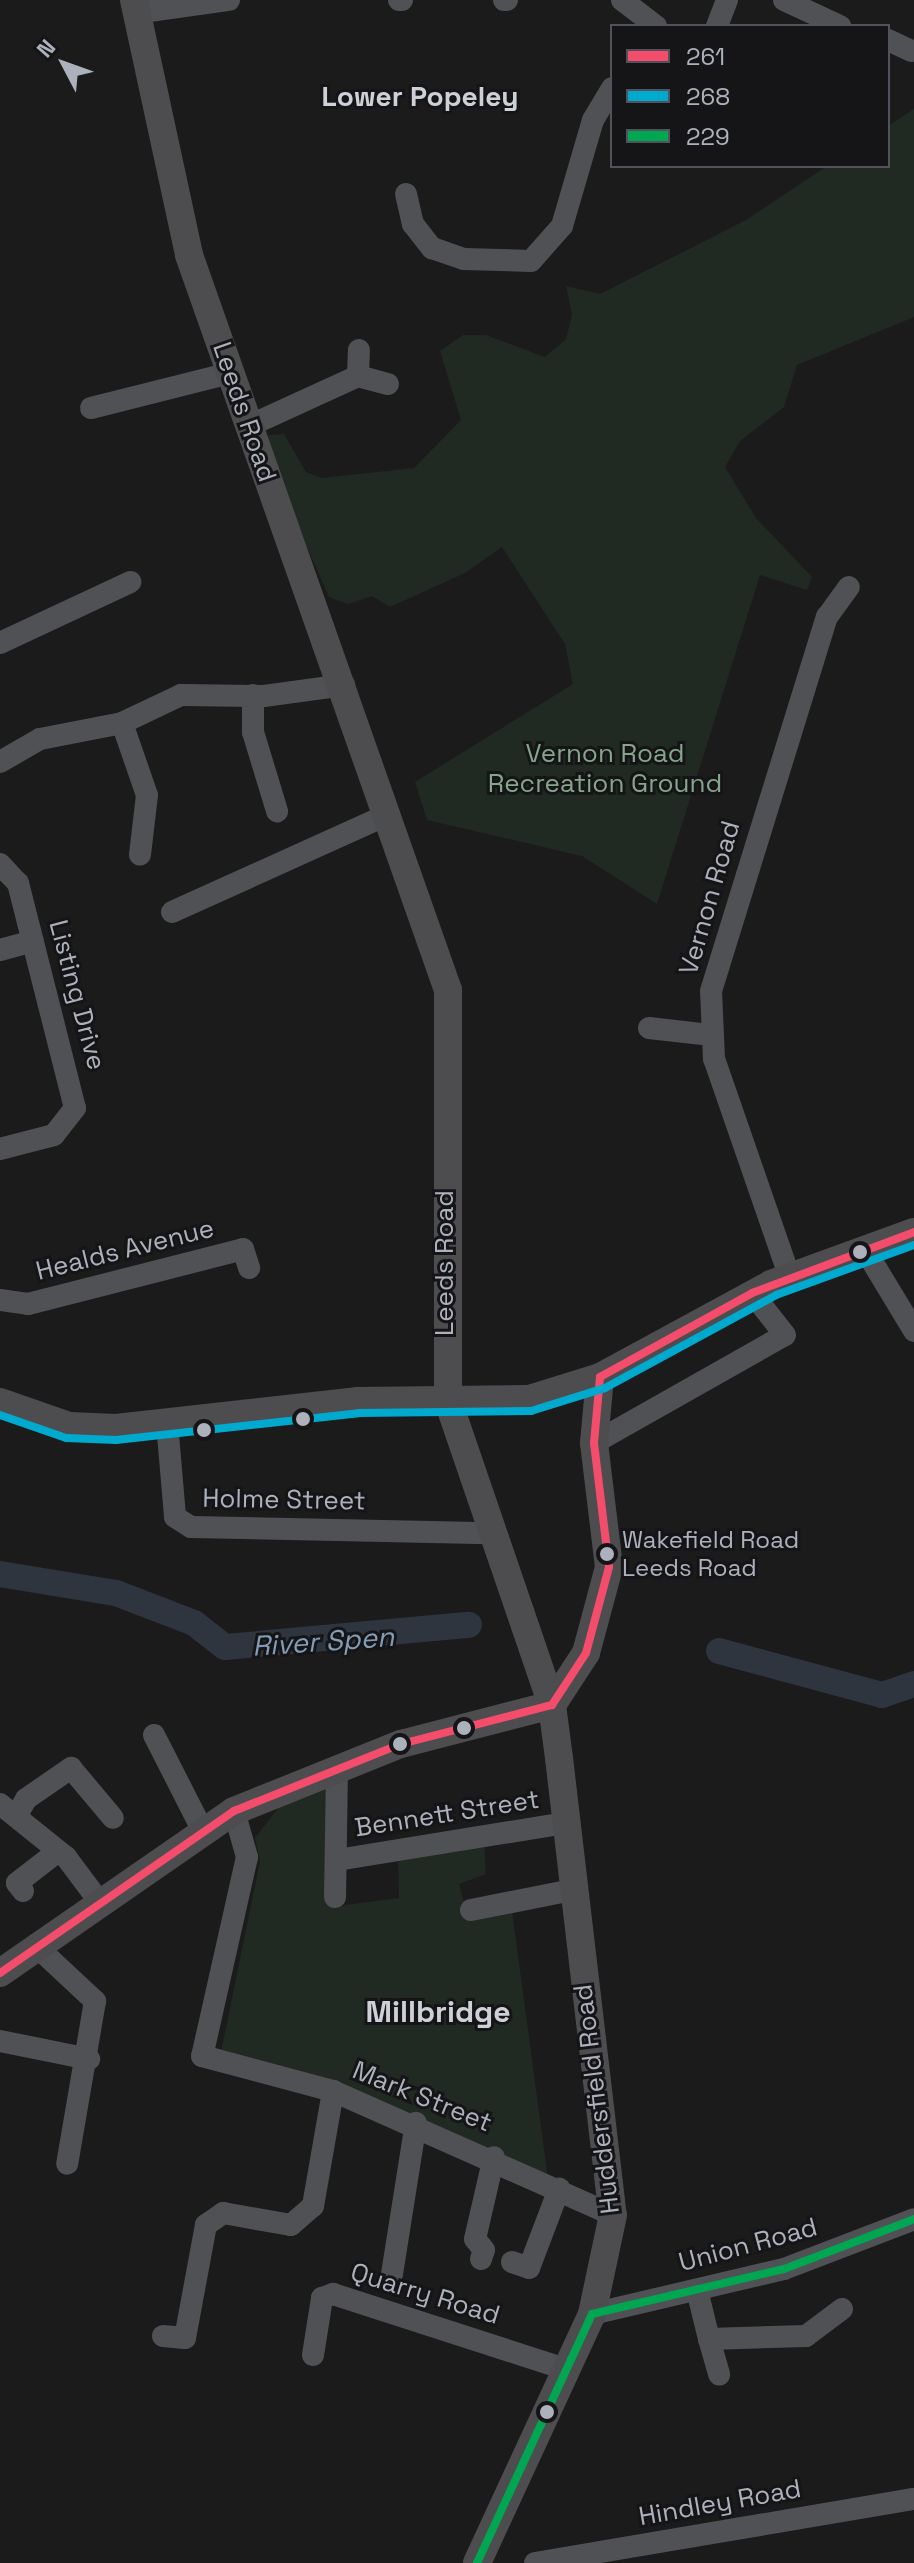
<!DOCTYPE html>
<style>
body{margin:0}
#map{position:relative;width:914px;height:2563px;overflow:hidden;background:#1b1b1c;font-family:"Space Grotesk",sans-serif}
div>[style]{position:absolute}
.green>*{inset:0;background:#212923}
.river>*{height:26px;margin:-13px;padding:0 13px;transform-origin:13px;border-radius:13px;background:#2e353e}
.minor>*{height:22px;margin:-11px;padding:0 11px;transform-origin:11px;border-radius:11px;background:#4f5155}
.major>*{height:28px;margin:-14px;padding:0 14px;transform-origin:14px;border-radius:14px;background:#4d4d50}
.bus-1>*{height:8px;margin:-4px;padding:0 4px;transform-origin:4px;border-radius:4px;background:#f44d6c}
.bus-2>*{height:8px;margin:-4px;padding:0 4px;transform-origin:4px;border-radius:4px;background:#00a9ce}
.bus-3>*{height:8px;margin:-4px;padding:0 4px;transform-origin:4px;border-radius:4px;background:#00a651}
.dots>*{width:22px;height:22px;translate:-50% -50%;box-sizing:border-box;border:4px solid #151518;border-radius:50%}
span{translate:-50% -50%;white-space:nowrap;text-align:center;line-height:1.15;-webkit-text-stroke:6px #151518;paint-order:stroke}
.bus-label{font-size:24px;color:#adb1bc}
.left{translate:0 -50%;text-align:left}
.street-label{font-size:26px;color:#adb1bc}
.park-label{font-size:26px;color:#85a689}
.neighbourhood-label{font-size:28px;color:#ced0d8;font-weight:700}
.water-label{font-size:28px;color:#859cb6;font-style:italic}
.quarter-label{font-size:30px;color:#ced0d8;font-weight:700}
.legend{position:absolute;left:610px;top:24px;width:280px;height:144px;box-sizing:border-box;background:#151518;border:2px solid #52535a;margin:0;padding:10px 14px;list-style:none;font-size:24px;color:#adb1bc}
.legend li{display:flex;align-items:center;gap:16px;height:40px}
.legend b{width:40px;border:2px solid #52535a}
.north{position:absolute;left:24px;top:24px;width:80px;height:80px;-webkit-text-stroke:6px #151518;paint-order:stroke;rotate:311deg;font-size:22px;font-weight:700;line-height:32px;text-align:center;color:#adb1bc}
.north::after{content:'';display:block;margin:auto;width:28px;height:36px;background:#adb1bc;clip-path:polygon(50% 0,100% 100%,50% 72%,0 100%)}
</style>
<div id="map">
<div class="green">
<i style="clip-path:polygon(914px 109px,914px 317px,797px 365px,784px 407px,740px 441px,725px 467px,756px 518px,812px 577px,807px 590px,760px 575px,657px 904px,582px 856px,427px 820px,415px 782px,573px 684px,565px 644px,502px 547px,465px 573px,390px 607px,372px 596px,348px 604px,329px 597px,263px 447px,269px 435px,284px 434px,306px 472px,322px 478px,414px 468px,461px 420px,440px 351px,463px 335px,486px 335px,545px 357px,566px 339px,572px 315px,566px 286px,600px 294px,746px 220px,827px 166px,888px 166px,888px 126px)"></i>
<i style="clip-path:polygon(331px 1774px,337px 1906px,399px 1898px,398px 1857px,484px 1843px,486px 1874px,459px 1884px,466px 1909px,511px 1903px,548px 2179px,220px 2057px,260px 1861px,255px 1838px,288px 1795px)"></i>
</div>
<div class="river">
<i style="left:0;top:1574px;width:118px;rotate:9.3deg"></i>
<i style="left:116px;top:1593px;width:84px;rotate:21deg"></i>
<i style="left:194px;top:1623px;width:39px;rotate:38deg"></i>
<i style="left:225px;top:1647px;width:245px;rotate:-5.2deg"></i>
<i style="left:719px;top:1651px;width:169px;rotate:15.1deg"></i>
<i style="left:882px;top:1695px;width:34px;rotate:-19deg"></i>
</div>
<div class="minor">
<i style="left:399px;top:0;width:3px"></i>
<i style="left:504px;top:0;width:3px"></i>
<i style="left:622px;top:0;width:43px;rotate:37.4deg"></i>
<i style="left:784px;top:0;width:62px;rotate:24.9deg"></i>
<i style="left:135px;top:13px;width:95px;rotate:-7.9deg"></i>
<i style="left:717px;top:26px;width:28px;rotate:-69deg"></i>
<i style="left:888px;top:40px;width:26px;rotate:25deg"></i>
<i style="left:406px;top:194px;width:31px;rotate:77deg"></i>
<i style="left:413px;top:224px;width:31px;rotate:52deg"></i>
<i style="left:432px;top:248px;width:34px;rotate:19deg"></i>
<i style="left:464px;top:259px;width:67px;rotate:1.7deg"></i>
<i style="left:531px;top:261px;width:47px;rotate:-48.5deg"></i>
<i style="left:562px;top:226px;width:110px;rotate:-73.7deg"></i>
<i style="left:593px;top:120px;width:37px;rotate:-59deg"></i>
<i style="left:358px;top:376px;width:26px;rotate:-88deg"></i>
<i style="left:91px;top:408px;width:143px;rotate:-14.1deg"></i>
<i style="left:249px;top:426px;width:120px;rotate:-24.6deg"></i>
<i style="left:358px;top:376px;width:31px;rotate:15deg"></i>
<i style="left:0;top:643px;width:144px;rotate:-25.1deg"></i>
<i style="left:253px;top:695px;width:37px;rotate:90deg"></i>
<i style="left:253px;top:732px;width:83px;rotate:73.1deg"></i>
<i style="left:122px;top:723px;width:76px;rotate:70.9deg"></i>
<i style="left:147px;top:795px;width:60px;rotate:96.7deg"></i>
<i style="left:0;top:762px;width:46px;rotate:-29.9deg"></i>
<i style="left:40px;top:739px;width:84px;rotate:-11deg"></i>
<i style="left:122px;top:723px;width:65px;rotate:-25.4deg"></i>
<i style="left:181px;top:695px;width:83px;rotate:0.7deg"></i>
<i style="left:264px;top:696px;width:81px;rotate:-7.8deg"></i>
<i style="left:0;top:864px;width:26px;rotate:47deg"></i>
<i style="left:18px;top:883px;width:232px;rotate:75.8deg"></i>
<i style="left:75px;top:1108px;width:34px;rotate:128deg"></i>
<i style="left:54px;top:1135px;width:56px;rotate:165.5deg"></i>
<i style="left:172px;top:912px;width:238px;rotate:-24.3deg"></i>
<i style="left:0;top:950px;width:34px;rotate:-15deg"></i>
<i style="left:649px;top:1028px;width:61px;rotate:6.5deg"></i>
<i style="left:867px;top:1253px;width:91px;rotate:58.9deg"></i>
<i style="left:790px;top:1278px;width:232px;rotate:-109.1deg"></i>
<i style="left:714px;top:1059px;width:68px;rotate:-92.5deg"></i>
<i style="left:711px;top:991px;width:392px;rotate:-72.8deg"></i>
<i style="left:827px;top:617px;width:37px;rotate:-54deg"></i>
<i style="left:0;top:1300px;width:28px;rotate:8deg"></i>
<i style="left:28px;top:1304px;width:222px;rotate:-14.3deg"></i>
<i style="left:243px;top:1249px;width:20px;rotate:72deg"></i>
<i style="left:167px;top:1423px;width:94px;rotate:85.1deg"></i>
<i style="left:175px;top:1517px;width:19px;rotate:32deg"></i>
<i style="left:191px;top:1527px;width:298px;rotate:1.2deg"></i>
<i style="left:594px;top:1443px;width:219px;rotate:-29.5deg"></i>
<i style="left:785px;top:1335px;width:53px;rotate:-128.2deg"></i>
<i style="left:154px;top:1735px;width:108px;rotate:63deg"></i>
<i style="left:0;top:1804px;width:85px;rotate:38.8deg"></i>
<i style="left:66px;top:1857px;width:54px;rotate:53.3deg"></i>
<i style="left:234px;top:1811px;width:48px;rotate:74.2deg"></i>
<i style="left:247px;top:1857px;width:204px;rotate:102.7deg"></i>
<i style="left:202px;top:2056px;width:136px;rotate:15deg"></i>
<i style="left:333px;top:2091px;width:306px;rotate:23.9deg"></i>
<i style="left:18px;top:1813px;width:16px;rotate:-60deg"></i>
<i style="left:26px;top:1799px;width:55px;rotate:-34.6deg"></i>
<i style="left:71px;top:1768px;width:65px;rotate:50deg"></i>
<i style="left:337px;top:1860px;width:232px;rotate:-9.2deg"></i>
<i style="left:23px;top:1891px;width:10px;rotate:-127deg"></i>
<i style="left:17px;top:1883px;width:51px;rotate:-37.8deg"></i>
<i style="left:335px;top:1897px;width:127px;rotate:-89.1deg"></i>
<i style="left:471px;top:1910px;width:103px;rotate:-11.2deg"></i>
<i style="left:36px;top:1946px;width:81px;rotate:43deg"></i>
<i style="left:95px;top:2001px;width:165px;rotate:99.7deg"></i>
<i style="left:0;top:2041px;width:91px;rotate:11.4deg"></i>
<i style="left:481px;top:2259px;width:9px;rotate:-72deg"></i>
<i style="left:484px;top:2250px;width:14px;rotate:-129deg"></i>
<i style="left:475px;top:2239px;width:84px;rotate:-77deg"></i>
<i style="left:512px;top:2262px;width:18px;rotate:19deg"></i>
<i style="left:529px;top:2268px;width:85px;rotate:-69.2deg"></i>
<i style="left:392px;top:2274px;width:153px;rotate:-81deg"></i>
<i style="left:697px;top:2290px;width:50px;rotate:76.2deg"></i>
<i style="left:709px;top:2339px;width:97px;rotate:-1.8deg"></i>
<i style="left:806px;top:2336px;width:45px;rotate:-36.9deg"></i>
<i style="left:592px;top:2314px;width:197px;rotate:-13.2deg"></i>
<i style="left:784px;top:2269px;width:139px;rotate:-21deg"></i>
<i style="left:163px;top:2336px;width:22px;rotate:5deg"></i>
<i style="left:185px;top:2338px;width:115px;rotate:-79.5deg"></i>
<i style="left:206px;top:2225px;width:21px;rotate:-35deg"></i>
<i style="left:223px;top:2213px;width:69px;rotate:10deg"></i>
<i style="left:291px;top:2225px;width:29px;rotate:-41deg"></i>
<i style="left:313px;top:2206px;width:117px;rotate:-80.1deg"></i>
<i style="left:709px;top:2339px;width:37px;rotate:74deg"></i>
<i style="left:313px;top:2355px;width:58px;rotate:-81deg"></i>
<i style="left:322px;top:2298px;width:12px;rotate:-20deg"></i>
<i style="left:333px;top:2294px;width:244px;rotate:17.9deg"></i>
<i style="left:535px;top:2563px;width:384px;rotate:-9.6deg"></i>
</div>
<div class="major">
<i style="left:134px;top:0;width:261px;rotate:77.8deg"></i>
<i style="left:189px;top:255px;width:779px;rotate:70.59deg"></i>
<i style="left:448px;top:990px;width:411px;rotate:90deg"></i>
<i style="left:448px;top:1401px;width:321px;rotate:71.1deg"></i>
<i style="left:552px;top:1705px;width:53px;rotate:82.5deg"></i>
<i style="left:559px;top:1758px;width:460px;rotate:83.3deg"></i>
<i style="left:613px;top:2215px;width:101px;rotate:102deg"></i>
<i style="left:592px;top:2314px;width:274px;rotate:114.8deg"></i>
<i style="left:0;top:1402px;width:73px;rotate:19.2deg"></i>
<i style="left:69px;top:1426px;width:47px;rotate:2.4deg"></i>
<i style="left:116px;top:1428px;width:244px;rotate:-6.4deg"></i>
<i style="left:358px;top:1401px;width:171px;rotate:-0.7deg"></i>
<i style="left:529px;top:1399px;width:74px;rotate:-17.2deg"></i>
<i style="left:600px;top:1377px;width:195px;rotate:-28.5deg"></i>
<i style="left:771px;top:1284px;width:152px;rotate:-20deg"></i>
<i style="left:552px;top:1705px;width:62px;rotate:-56.8deg"></i>
<i style="left:586px;top:1653px;width:89px;rotate:-75deg"></i>
<i style="left:609px;top:1567px;width:125px;rotate:-96.9deg"></i>
<i style="left:594px;top:1443px;width:66px;rotate:-84.8deg"></i>
<i style="left:0;top:1973px;width:285px;rotate:-34.7deg"></i>
<i style="left:234px;top:1811px;width:180px;rotate:-21.9deg"></i>
<i style="left:401px;top:1744px;width:156px;rotate:-14.5deg"></i>
</div>
<div class="bus-1">
<i style="left:0;top:1973px;width:285px;rotate:-34.7deg"></i>
<i style="left:234px;top:1811px;width:180px;rotate:-21.9deg"></i>
<i style="left:401px;top:1744px;width:156px;rotate:-14.5deg"></i>
<i style="left:552px;top:1705px;width:62px;rotate:-56.8deg"></i>
<i style="left:586px;top:1653px;width:89px;rotate:-75deg"></i>
<i style="left:609px;top:1567px;width:125px;rotate:-96.9deg"></i>
<i style="left:594px;top:1443px;width:66px;rotate:-84.8deg"></i>
<i style="left:600px;top:1377px;width:174px;rotate:-28.9deg"></i>
<i style="left:752px;top:1293px;width:173px;rotate:-20.6deg"></i>
</div>
<div class="bus-2">
<i style="left:0;top:1415px;width:70px;rotate:19.2deg"></i>
<i style="left:66px;top:1438px;width:50px;rotate:2.3deg"></i>
<i style="left:116px;top:1440px;width:244px;rotate:-6.3deg"></i>
<i style="left:359px;top:1413px;width:172px;rotate:-0.7deg"></i>
<i style="left:531px;top:1411px;width:77px;rotate:-17.3deg"></i>
<i style="left:605px;top:1388px;width:195px;rotate:-28.5deg"></i>
<i style="left:776px;top:1295px;width:147px;rotate:-19.9deg"></i>
</div>
<div class="bus-3">
<i style="left:477px;top:2563px;width:274px;rotate:-65.2deg"></i>
<i style="left:592px;top:2314px;width:197px;rotate:-13.2deg"></i>
<i style="left:784px;top:2269px;width:139px;rotate:-21deg"></i>
</div>
<div class="dots">
<i style="left:860px;top:1252px;background:#adb1bc"></i>
<i style="left:303px;top:1419px;background:#adb1bc"></i>
<i style="left:204px;top:1430px;background:#adb1bc"></i>
<i style="left:607px;top:1554px;background:#adb1bc"></i>
<i style="left:464px;top:1728px;background:#adb1bc"></i>
<i style="left:400px;top:1744px;background:#adb1bc"></i>
<i style="left:547px;top:2412px;background:#adb1bc"></i>
</div>
<div class="bus-label">
<span class="left" style="left:622px;top:1554px">Wakefield Road<br>Leeds Road</span>
</div>
<div class="street-label">
<span style="left:244px;top:412px;rotate:71deg">Leeds Road</span>
<span style="left:710px;top:898px;rotate:-74deg">Vernon Road</span>
<span style="left:77px;top:995px;rotate:75deg">Listing Drive</span>
<span style="left:125px;top:1250px;rotate:-14deg">Healds Avenue</span>
<span style="left:445px;top:1263px;rotate:-90deg">Leeds Road</span>
<span style="left:284px;top:1500px;rotate:1deg">Holme Street</span>
<span style="left:447px;top:1814px;rotate:-9deg">Bennett Street</span>
<span style="left:422px;top:2097px;rotate:22deg">Mark Street</span>
<span style="left:597px;top:2099px;rotate:-97deg">Huddersfield Road</span>
<span style="left:748px;top:2245px;rotate:-15deg">Union Road</span>
<span style="left:425px;top:2294px;rotate:17deg">Quarry Road</span>
<span style="left:720px;top:2503px;rotate:-10deg">Hindley Road</span>
</div>
<div class="park-label">
<span style="left:605px;top:769px">Vernon Road<br>Recreation Ground</span>
</div>
<div class="neighbourhood-label">
<span style="left:420px;top:96px">Lower Popeley</span>
</div>
<div class="water-label">
<span style="left:323px;top:1641px;rotate:-4deg">River Spen</span>
</div>
<div class="quarter-label">
<span style="left:438px;top:2012px">Millbridge</span>
</div>
<ul class="legend">
<li><b style="height:10px;background:#f44d6c"></b>261</li>
<li><b style="height:10px;background:#00a9ce"></b>268</li>
<li><b style="height:10px;background:#00a651"></b>229</li>
</ul>
<div class="north">N</div>
</div>
